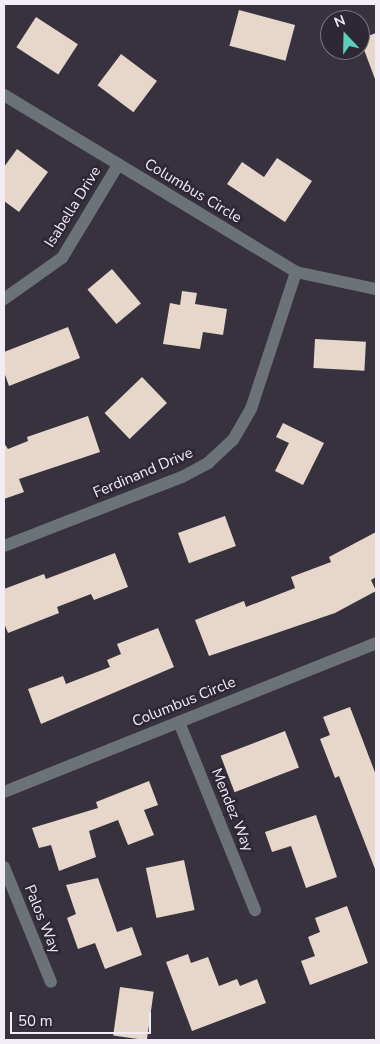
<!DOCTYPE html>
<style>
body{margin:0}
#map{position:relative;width:380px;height:1044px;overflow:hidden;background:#38323f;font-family:"Nunito Sans",sans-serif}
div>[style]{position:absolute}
.building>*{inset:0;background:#e7d7ca;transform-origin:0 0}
.street>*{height:12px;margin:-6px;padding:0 6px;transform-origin:6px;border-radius:6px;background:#6c7378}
span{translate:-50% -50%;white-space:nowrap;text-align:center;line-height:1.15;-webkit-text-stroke:5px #2e2835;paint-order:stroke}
.street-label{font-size:15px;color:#f1ecf5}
.frame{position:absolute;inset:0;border:5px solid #f1ecf5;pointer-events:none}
.north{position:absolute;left:320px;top:10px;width:50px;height:50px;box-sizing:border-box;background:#2e2835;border:1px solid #7c7682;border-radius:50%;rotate:339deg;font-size:14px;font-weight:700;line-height:20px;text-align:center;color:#f1ecf5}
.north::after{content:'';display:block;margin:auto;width:18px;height:22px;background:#5ccebb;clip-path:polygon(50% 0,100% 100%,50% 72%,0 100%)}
.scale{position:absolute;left:10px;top:1012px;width:141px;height:22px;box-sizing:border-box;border:2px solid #f1ecf5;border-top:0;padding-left:6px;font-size:15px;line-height:18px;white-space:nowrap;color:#f1ecf5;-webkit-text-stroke:4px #2e2835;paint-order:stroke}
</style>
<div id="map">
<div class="building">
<i style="left:239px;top:10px;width:58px;height:37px;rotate:15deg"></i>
<i style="left:36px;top:17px;width:50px;height:36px;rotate:33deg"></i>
<i style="clip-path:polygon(376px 33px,376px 79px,375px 79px,360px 39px)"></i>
<i style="left:121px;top:54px;width:45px;height:39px;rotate:37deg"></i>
<i style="clip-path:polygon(17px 149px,48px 172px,19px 212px,4px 201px,4px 167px)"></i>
<i style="clip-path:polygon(277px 158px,312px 181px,285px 222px,227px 184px,242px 162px,264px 177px)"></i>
<i style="left:112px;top:269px;width:45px;height:32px;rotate:50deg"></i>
<i style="clip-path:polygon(182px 291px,197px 293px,195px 304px,227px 309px,223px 335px,203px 332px,200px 349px,163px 344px,170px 303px,180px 305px)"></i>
<i style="clip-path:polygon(68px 327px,80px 358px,9px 386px,4px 372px,4px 352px)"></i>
<i style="left:315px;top:339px;width:51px;height:29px;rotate:3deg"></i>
<i style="left:142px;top:377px;width:36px;height:52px;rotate:46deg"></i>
<i style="clip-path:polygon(88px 416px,100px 452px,19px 479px,24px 492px,4px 499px,4px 443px,8px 449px,28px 441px,27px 437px)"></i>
<i style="clip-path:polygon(283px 423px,324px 443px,303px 485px,275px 471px,289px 443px,276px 437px)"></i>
<i style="left:225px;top:516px;width:32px;height:50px;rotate:70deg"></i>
<i style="clip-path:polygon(376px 532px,376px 577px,371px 580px,376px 591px,335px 613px,209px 656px,195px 620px,244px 601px,246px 607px,295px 588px,291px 577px,331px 562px,329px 557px)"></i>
<i style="clip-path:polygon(115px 553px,128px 587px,94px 600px,91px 594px,57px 607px,59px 613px,8px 633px,4px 623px,4px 589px,44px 574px,46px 579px)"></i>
<i style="clip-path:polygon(158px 628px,174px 667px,41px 724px,28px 689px,63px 676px,66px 684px,110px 667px,107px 660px,121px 654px,117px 644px)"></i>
<i style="clip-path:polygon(350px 707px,376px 775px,375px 869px,339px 776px,335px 778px,320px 739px,330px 735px,323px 717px)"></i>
<i style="left:285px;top:731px;width:39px;height:69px;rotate:69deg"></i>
<i style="clip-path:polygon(149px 781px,158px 805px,144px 810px,154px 835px,128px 845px,118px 820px,89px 831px,96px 857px,59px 871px,51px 845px,39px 848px,32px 828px,98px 808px,96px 802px)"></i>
<i style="clip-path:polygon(316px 815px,337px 877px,306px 888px,291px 846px,272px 852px,265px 832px)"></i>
<i style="left:184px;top:860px;width:51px;height:39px;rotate:78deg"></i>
<i style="clip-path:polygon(98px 878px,117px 932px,132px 927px,142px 955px,105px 969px,95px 943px,78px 949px,67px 918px,76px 914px,66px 885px)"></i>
<i style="clip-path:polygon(347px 906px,368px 963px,310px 985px,301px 961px,315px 956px,308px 937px,320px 932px,315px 918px)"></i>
<i style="clip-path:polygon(188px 954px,191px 963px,208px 957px,219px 986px,237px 979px,240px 986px,257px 979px,266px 1003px,192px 1031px,166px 962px)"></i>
<i style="left:120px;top:987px;width:34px;height:49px;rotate:8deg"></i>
</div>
<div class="street">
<i style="left:4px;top:95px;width:341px;rotate:31.2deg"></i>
<i style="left:296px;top:272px;width:82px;rotate:12deg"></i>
<i style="left:4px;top:299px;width:71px;rotate:-35.3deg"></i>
<i style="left:62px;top:258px;width:109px;rotate:-58.9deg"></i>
<i style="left:4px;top:546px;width:191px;rotate:-21.2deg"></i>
<i style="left:182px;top:477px;width:30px;rotate:-28deg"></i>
<i style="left:208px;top:463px;width:34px;rotate:-43deg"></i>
<i style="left:233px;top:440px;width:36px;rotate:-60deg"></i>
<i style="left:251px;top:409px;width:144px;rotate:-71.8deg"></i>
<i style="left:179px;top:722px;width:203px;rotate:68deg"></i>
<i style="left:4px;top:792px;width:401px;rotate:-21.8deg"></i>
<i style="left:4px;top:867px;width:124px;rotate:67.8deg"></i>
</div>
<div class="street-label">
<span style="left:193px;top:191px;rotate:31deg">Columbus Circle</span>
<span style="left:73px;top:207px;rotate:-58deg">Isabella Drive</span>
<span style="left:143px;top:473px;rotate:-23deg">Ferdinand Drive</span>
<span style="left:184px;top:702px;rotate:-22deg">Columbus Circle</span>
<span style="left:232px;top:810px;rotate:68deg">Mendez Way</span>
<span style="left:42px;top:919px;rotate:68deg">Palos Way</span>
</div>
<div class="frame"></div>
<div class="north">N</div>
<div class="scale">50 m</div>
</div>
